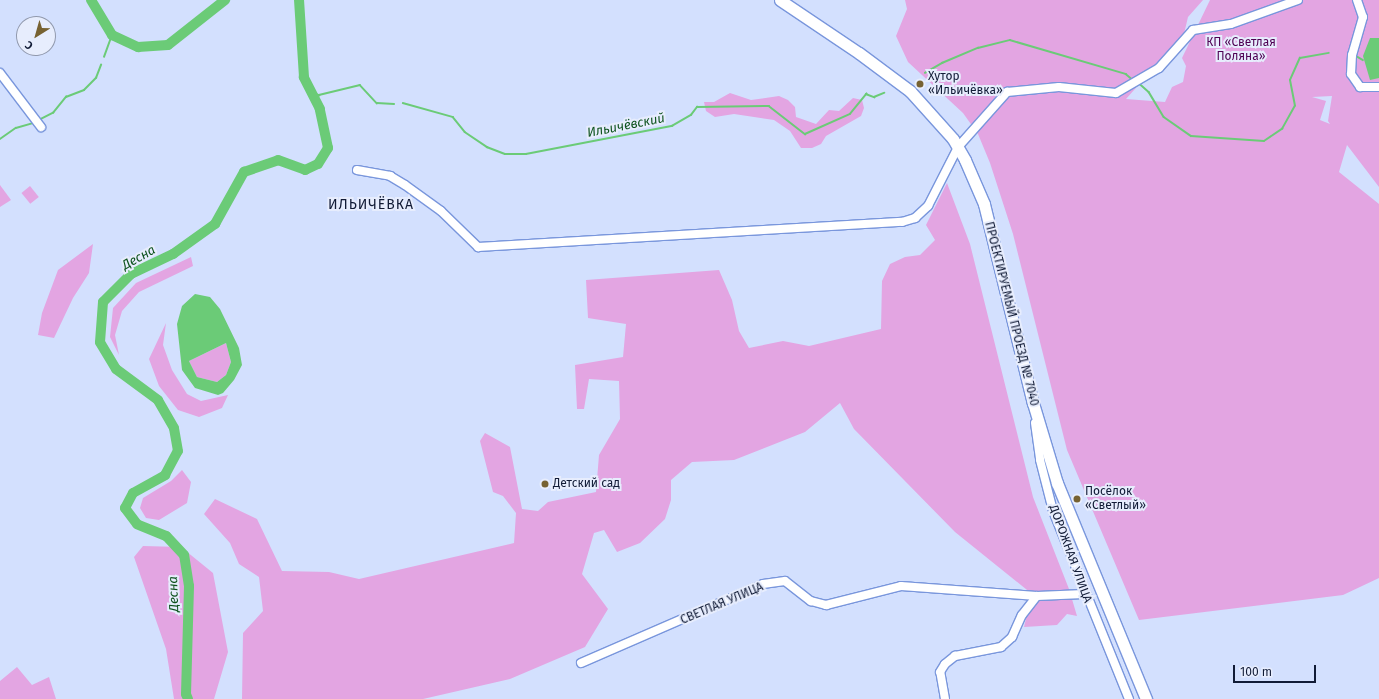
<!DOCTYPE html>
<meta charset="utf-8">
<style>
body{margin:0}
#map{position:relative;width:1379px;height:699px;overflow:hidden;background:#d3e0fe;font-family:"Fira Sans",sans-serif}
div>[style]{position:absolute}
.green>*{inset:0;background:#e3a5e2;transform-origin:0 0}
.water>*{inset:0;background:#6bcb77}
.stream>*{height:1.5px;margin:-0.75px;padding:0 0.75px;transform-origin:0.75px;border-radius:0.75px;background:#6bcb77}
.river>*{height:10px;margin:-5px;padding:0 5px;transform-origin:5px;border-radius:5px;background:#6bcb77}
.roads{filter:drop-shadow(1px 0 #7996dc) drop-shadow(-1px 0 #7996dc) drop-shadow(0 1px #7996dc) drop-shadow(0 -1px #7996dc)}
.minor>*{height:8px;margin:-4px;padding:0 4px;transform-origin:4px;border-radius:4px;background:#fff}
.major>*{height:11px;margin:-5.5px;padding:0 5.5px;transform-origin:5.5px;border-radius:5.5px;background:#fff}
.dots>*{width:11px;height:11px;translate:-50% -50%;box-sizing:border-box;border:2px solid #e7edfd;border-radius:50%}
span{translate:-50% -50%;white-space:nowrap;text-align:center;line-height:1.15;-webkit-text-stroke:4px #e7edfd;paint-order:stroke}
.park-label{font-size:12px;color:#4f0053}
.poi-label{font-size:12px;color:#111b36}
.left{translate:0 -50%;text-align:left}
.street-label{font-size:12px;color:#111b36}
.water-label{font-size:13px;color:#0d521d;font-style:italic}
.quarter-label{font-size:14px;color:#111b36;letter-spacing:1px}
.north{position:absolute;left:16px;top:16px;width:40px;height:40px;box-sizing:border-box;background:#e7edfd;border:1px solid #9199ad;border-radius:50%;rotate:217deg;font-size:11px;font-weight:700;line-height:16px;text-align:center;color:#111b36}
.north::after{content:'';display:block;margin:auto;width:14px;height:18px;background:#776232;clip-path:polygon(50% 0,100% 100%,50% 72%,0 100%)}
.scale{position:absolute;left:1233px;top:665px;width:83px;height:18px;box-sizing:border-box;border:2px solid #111b36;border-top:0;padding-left:5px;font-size:12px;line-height:14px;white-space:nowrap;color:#111b36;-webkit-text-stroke:3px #e7edfd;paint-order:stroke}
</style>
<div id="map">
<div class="green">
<i style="clip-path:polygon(evenodd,905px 0,1203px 0,1188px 17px,1184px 34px,1126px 99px,1165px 102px,1172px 87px,1183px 82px,1186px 66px,1182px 58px,1210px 0,1379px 0,1379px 187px,1347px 145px,1339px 172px,1379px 204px,1379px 578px,1343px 595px,1139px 620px,1067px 450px,1013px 234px,990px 163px,978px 134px,963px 113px,908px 62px,896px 36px,907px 9px,905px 0,1332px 96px,1328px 121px,1330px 124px,1320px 120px,1326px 101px,1312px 97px,1332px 96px)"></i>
<i style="clip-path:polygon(730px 93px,751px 100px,779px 96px,788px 100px,795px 107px,796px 117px,816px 124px,829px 110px,839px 111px,853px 98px,862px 100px,864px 108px,861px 116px,826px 136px,821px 144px,812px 148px,801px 148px,790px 131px,774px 120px,734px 114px,715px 117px,706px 111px,704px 102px,714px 102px)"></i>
<i style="clip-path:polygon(947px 183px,970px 244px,1033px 497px,1069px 589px,1077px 616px,1067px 614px,1057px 625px,1024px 627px,1032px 594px,955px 532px,854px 429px,840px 403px,805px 432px,734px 460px,692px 462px,671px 480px,671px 500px,665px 519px,640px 543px,617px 552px,604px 530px,594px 533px,582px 574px,608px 609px,585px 647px,510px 679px,423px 699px,242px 699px,243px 633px,263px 611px,259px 577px,239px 564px,230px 543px,204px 514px,215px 499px,257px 519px,282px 571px,329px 572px,359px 579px,514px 543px,516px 513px,503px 496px,493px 492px,480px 441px,485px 433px,510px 447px,522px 509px,538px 511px,548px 502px,596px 492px,599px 455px,620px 419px,619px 381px,589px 379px,584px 409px,577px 409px,575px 365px,623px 357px,626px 324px,588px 318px,586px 280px,719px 270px,732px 300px,739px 331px,749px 348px,783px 341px,809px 346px,881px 329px,882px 281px,890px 264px,905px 257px,920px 255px,935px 240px,926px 225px)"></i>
<i style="clip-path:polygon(0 185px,11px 200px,0 207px)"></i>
<i style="left:30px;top:186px;width:14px;height:11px;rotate:51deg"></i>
<i style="clip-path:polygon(93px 244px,89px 273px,73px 298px,54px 338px,38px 335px,42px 313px,58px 270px)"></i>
<i style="clip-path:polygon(191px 257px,193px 266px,139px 292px,122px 311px,115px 335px,119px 355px,110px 337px,113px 308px,136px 283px)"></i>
<i style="clip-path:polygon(166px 323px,163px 345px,172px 370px,187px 394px,201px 401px,228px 395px,222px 408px,199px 417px,178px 410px,159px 386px,149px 359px)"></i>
<i style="clip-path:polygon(226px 343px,231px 362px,226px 375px,217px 382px,197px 377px,189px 361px)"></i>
<i style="clip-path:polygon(182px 470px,191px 482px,187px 503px,159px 520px,146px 518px,140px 508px,143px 498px,171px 481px)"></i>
<i style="clip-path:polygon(143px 546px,181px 547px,213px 573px,228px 652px,214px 699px,174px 699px,166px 649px,134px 557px)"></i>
<i style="clip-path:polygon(17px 667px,32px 685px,49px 677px,56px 699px,0 699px,0 681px)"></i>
</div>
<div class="water">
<i style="clip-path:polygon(1370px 38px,1379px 38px,1379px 78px,1370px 80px,1363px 56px)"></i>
<i style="clip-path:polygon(evenodd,195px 294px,210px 297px,220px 309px,239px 348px,242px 365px,234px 380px,223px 393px,218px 395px,195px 388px,182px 370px,177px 324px,182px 306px,195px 294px,226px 343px,231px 362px,226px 375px,217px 382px,197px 377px,189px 361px,226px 343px)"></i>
</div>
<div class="stream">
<i style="left:1356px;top:56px;width:8px;rotate:30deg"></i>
<i style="left:104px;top:57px;width:23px;rotate:-70deg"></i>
<i style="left:925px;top:73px;width:20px;rotate:-30deg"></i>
<i style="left:942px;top:63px;width:39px;rotate:-23deg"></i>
<i style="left:978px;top:48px;width:33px;rotate:-14deg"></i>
<i style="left:1010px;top:40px;width:121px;rotate:16.3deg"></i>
<i style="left:1126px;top:74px;width:8px;rotate:40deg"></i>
<i style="left:1140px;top:84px;width:12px;rotate:42deg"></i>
<i style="left:1149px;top:92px;width:29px;rotate:59deg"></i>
<i style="left:1164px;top:117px;width:33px;rotate:35deg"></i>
<i style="left:1191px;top:136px;width:73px;rotate:3.9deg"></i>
<i style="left:1264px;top:141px;width:22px;rotate:-34deg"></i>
<i style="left:1282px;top:129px;width:26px;rotate:-61deg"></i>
<i style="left:1295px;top:106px;width:26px;rotate:-101deg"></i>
<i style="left:1290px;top:80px;width:24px;rotate:-66deg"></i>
<i style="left:1300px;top:58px;width:29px;rotate:-10deg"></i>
<i style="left:311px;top:92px;width:9px;rotate:21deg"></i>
<i style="left:319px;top:95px;width:42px;rotate:-13.7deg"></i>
<i style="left:360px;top:85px;width:25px;rotate:47deg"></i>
<i style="left:377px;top:103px;width:17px;rotate:3deg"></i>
<i style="left:403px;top:103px;width:52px;rotate:15.6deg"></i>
<i style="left:453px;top:117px;width:19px;rotate:51deg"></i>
<i style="left:465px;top:132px;width:27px;rotate:34deg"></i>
<i style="left:487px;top:147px;width:19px;rotate:21deg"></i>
<i style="left:505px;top:154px;width:21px"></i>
<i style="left:526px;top:154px;width:149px;rotate:-10.9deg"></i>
<i style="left:672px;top:126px;width:22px;rotate:-30deg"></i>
<i style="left:691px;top:115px;width:10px;rotate:-53deg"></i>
<i style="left:697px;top:107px;width:72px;rotate:-0.8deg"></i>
<i style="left:769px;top:106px;width:46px;rotate:37.9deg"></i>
<i style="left:805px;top:134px;width:49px;rotate:-24deg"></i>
<i style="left:850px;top:114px;width:26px;rotate:-51deg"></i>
<i style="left:866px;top:94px;width:9px;rotate:21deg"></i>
<i style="left:874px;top:97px;width:11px;rotate:-22deg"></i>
<i style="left:39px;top:120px;width:16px;rotate:-27deg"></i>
<i style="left:53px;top:113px;width:21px;rotate:-51deg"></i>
<i style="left:66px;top:97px;width:19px;rotate:-21deg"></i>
<i style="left:84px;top:90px;width:17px;rotate:-45deg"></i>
<i style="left:96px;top:78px;width:14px;rotate:-69deg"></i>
<i style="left:0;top:139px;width:19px;rotate:-35deg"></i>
<i style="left:16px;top:128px;width:19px;rotate:-16deg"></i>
</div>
<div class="river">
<i style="left:91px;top:0;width:41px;rotate:59deg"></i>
<i style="left:112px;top:35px;width:29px;rotate:25deg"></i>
<i style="left:138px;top:47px;width:30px;rotate:-4deg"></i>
<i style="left:168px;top:45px;width:73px;rotate:-38.3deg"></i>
<i style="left:188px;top:699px;width:5px;rotate:-112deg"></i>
<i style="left:186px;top:694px;width:108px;rotate:-88.4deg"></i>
<i style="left:189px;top:586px;width:31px;rotate:-99deg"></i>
<i style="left:184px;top:555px;width:26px;rotate:-133deg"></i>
<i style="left:166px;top:536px;width:31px;rotate:-158deg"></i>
<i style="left:137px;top:524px;width:20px;rotate:-127deg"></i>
<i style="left:125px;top:508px;width:17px;rotate:-62deg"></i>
<i style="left:133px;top:493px;width:37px;rotate:-29deg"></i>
<i style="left:165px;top:475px;width:27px;rotate:-62deg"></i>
<i style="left:178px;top:451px;width:23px;rotate:-100deg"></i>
<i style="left:174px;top:428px;width:32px;rotate:-120deg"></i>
<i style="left:158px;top:400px;width:52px;rotate:-143.6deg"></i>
<i style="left:116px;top:369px;width:31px;rotate:-121deg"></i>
<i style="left:100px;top:342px;width:40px;rotate:-85.7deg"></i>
<i style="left:103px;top:302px;width:40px;rotate:-45deg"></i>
<i style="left:131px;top:274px;width:47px;rotate:-25.5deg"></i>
<i style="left:173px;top:254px;width:52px;rotate:-35.5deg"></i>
<i style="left:215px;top:224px;width:60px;rotate:-60.9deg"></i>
<i style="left:244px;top:172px;width:36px;rotate:-19deg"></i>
<i style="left:278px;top:160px;width:29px;rotate:20deg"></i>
<i style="left:305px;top:170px;width:14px;rotate:-25deg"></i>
<i style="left:318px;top:164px;width:19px;rotate:-58deg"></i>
<i style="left:328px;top:148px;width:40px;rotate:-102deg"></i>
<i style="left:320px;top:109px;width:36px;rotate:-117deg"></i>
<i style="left:304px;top:77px;width:77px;rotate:-93.7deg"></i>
</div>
<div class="roads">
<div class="minor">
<i style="left:1357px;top:0;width:18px;rotate:71deg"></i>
<i style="left:1363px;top:17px;width:40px;rotate:106deg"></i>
<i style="left:1352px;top:55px;width:19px;rotate:93deg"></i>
<i style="left:1351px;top:74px;width:16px;rotate:55deg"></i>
<i style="left:1360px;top:87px;width:19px"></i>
<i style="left:0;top:73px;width:68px;rotate:52.8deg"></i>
<i style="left:357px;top:170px;width:34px;rotate:10deg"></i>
<i style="left:390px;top:176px;width:17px;rotate:31deg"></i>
<i style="left:405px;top:185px;width:44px;rotate:35.8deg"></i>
<i style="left:441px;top:211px;width:52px;rotate:44.2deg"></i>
<i style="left:478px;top:247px;width:425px;rotate:-3.4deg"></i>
<i style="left:902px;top:222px;width:14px;rotate:-17deg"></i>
<i style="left:915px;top:218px;width:18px;rotate:-43deg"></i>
<i style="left:928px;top:206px;width:66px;rotate:-63deg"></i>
<i style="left:958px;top:147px;width:74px;rotate:-48.3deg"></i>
<i style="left:1007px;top:92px;width:52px;rotate:-5.5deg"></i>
<i style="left:1059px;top:87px;width:57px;rotate:6deg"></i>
<i style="left:1116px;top:93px;width:50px;rotate:-30.2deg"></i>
<i style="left:1159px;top:68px;width:51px;rotate:-48.2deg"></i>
<i style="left:1193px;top:30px;width:38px;rotate:-9deg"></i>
<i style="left:1231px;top:24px;width:71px;rotate:-19.7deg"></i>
<i style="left:1035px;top:423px;width:37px;rotate:82deg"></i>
<i style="left:1040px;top:460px;width:53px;rotate:75.7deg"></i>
<i style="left:1053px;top:511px;width:203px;rotate:68deg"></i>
<i style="left:581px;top:663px;width:198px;rotate:-23.5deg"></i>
<i style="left:763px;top:584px;width:22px;rotate:-8deg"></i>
<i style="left:785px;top:581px;width:33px;rotate:38deg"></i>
<i style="left:811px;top:601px;width:16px;rotate:15deg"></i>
<i style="left:826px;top:605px;width:77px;rotate:-14.2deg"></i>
<i style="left:901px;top:586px;width:136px;rotate:4.2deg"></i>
<i style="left:945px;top:699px;width:27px;rotate:-100deg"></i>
<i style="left:940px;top:672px;width:9px;rotate:-58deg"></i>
<i style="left:945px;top:664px;width:13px;rotate:-39deg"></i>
<i style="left:955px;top:656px;width:47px;rotate:-11.1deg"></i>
<i style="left:1001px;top:647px;width:15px;rotate:-42deg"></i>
<i style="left:1012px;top:637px;width:24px;rotate:-66deg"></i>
<i style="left:1022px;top:615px;width:24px;rotate:-52deg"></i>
<i style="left:1037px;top:596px;width:47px;rotate:-2.4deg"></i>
</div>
<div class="major">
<i style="left:780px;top:0;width:95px;rotate:33.9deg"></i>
<i style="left:859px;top:53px;width:64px;rotate:36.7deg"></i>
<i style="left:910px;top:91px;width:64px;rotate:48.1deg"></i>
<i style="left:953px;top:139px;width:24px;rotate:60deg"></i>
<i style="left:965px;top:160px;width:48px;rotate:66.6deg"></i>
<i style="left:984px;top:204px;width:205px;rotate:76.2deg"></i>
<i style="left:1033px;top:403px;width:84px;rotate:73.3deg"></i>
<i style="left:1057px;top:483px;width:234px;rotate:67.6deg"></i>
</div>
</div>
<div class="dots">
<i style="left:920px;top:84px;background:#776232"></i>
<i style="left:545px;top:484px;background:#776232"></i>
<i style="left:1077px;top:499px;background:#776232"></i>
</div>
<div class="park-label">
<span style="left:1241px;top:50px">КП «Светлая<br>Поляна»</span>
</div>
<div class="poi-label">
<span class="left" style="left:928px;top:84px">Хутор<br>«Ильичёвка»</span>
<span class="left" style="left:553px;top:484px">Детский сад</span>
<span class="left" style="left:1085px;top:499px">Посёлок<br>«Светлый»</span>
</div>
<div class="street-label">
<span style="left:1011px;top:314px;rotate:76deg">ПРОЕКТИРУЕМЫЙ ПРОЕЗД № 7040</span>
<span style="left:1070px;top:554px;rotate:70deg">ДОРОЖНАЯ УЛИЦА</span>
<span style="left:722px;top:604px;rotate:-23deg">СВЕТЛАЯ УЛИЦА</span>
</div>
<div class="water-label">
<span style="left:626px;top:126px;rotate:-11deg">Ильичёвский</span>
<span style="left:139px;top:258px;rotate:-29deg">Десна</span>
<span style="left:174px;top:594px;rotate:-92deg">Десна</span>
</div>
<div class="quarter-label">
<span style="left:371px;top:205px">ИЛЬИЧЁВКА</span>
</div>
<div class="north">С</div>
<div class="scale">100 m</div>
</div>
